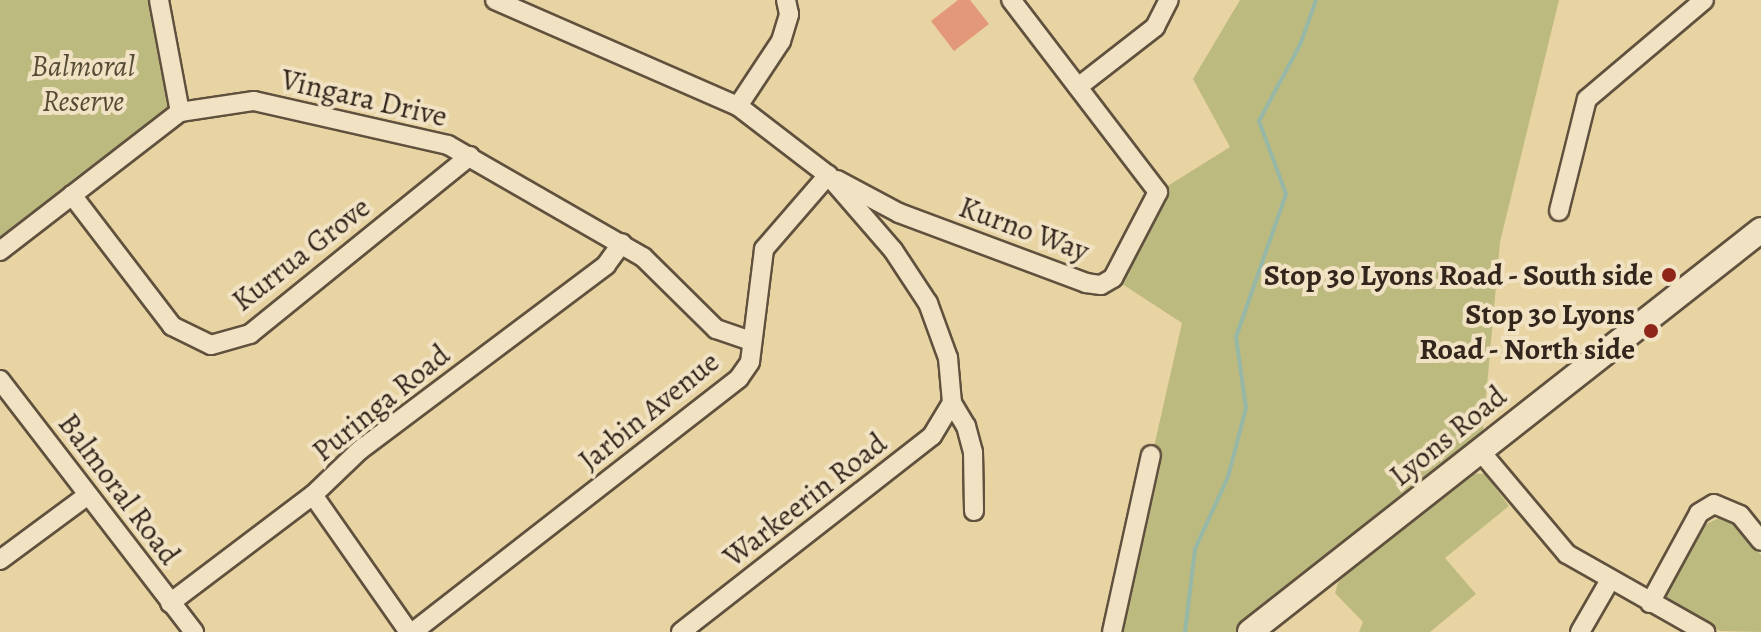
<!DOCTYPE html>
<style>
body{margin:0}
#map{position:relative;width:1761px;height:632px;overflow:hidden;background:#e8d3a2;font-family:Alegreya,serif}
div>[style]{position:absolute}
.green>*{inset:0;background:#bdba80}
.stream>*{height:4px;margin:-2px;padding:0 2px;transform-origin:2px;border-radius:2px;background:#97b8a6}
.building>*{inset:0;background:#e39979}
.roads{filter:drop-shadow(2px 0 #60513e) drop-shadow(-2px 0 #60513e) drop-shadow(0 2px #60513e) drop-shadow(0 -2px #60513e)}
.street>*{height:18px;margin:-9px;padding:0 9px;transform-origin:9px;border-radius:9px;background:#f0e2c3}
.secondary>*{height:24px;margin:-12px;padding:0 12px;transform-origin:12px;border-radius:12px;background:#f0e2c3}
.dots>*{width:22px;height:22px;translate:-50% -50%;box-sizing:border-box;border:4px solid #f0e2c3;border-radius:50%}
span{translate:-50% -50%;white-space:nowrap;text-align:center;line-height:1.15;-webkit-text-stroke:8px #f0e2c3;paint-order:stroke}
.park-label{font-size:30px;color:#564b36;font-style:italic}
.street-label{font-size:30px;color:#33261d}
.poi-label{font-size:30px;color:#33261d;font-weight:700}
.right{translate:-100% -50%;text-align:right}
</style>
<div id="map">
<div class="green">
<i style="clip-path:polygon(0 0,159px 0,180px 112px,0 251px)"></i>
<i style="clip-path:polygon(1240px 0,1559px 0,1500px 242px,1481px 452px,1250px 632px,1112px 632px,1182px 323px,1113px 278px,1158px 192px,1230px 147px,1193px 79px)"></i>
<i style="clip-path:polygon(1464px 473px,1485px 474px,1509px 506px,1445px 558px,1476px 594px,1430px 632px,1359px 632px,1363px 622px,1335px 593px,1343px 566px)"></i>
<i style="clip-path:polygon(1719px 518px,1737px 523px,1761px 555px,1761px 632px,1720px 631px,1679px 612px,1667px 598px,1667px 588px,1702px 526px)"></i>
</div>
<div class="stream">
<i style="left:1185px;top:632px;width:84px;rotate:-83.1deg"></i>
<i style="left:1195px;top:549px;width:79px;rotate:-65.4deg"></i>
<i style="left:1228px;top:477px;width:71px;rotate:-75.4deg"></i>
<i style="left:1246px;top:408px;width:72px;rotate:-98deg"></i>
<i style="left:1236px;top:337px;width:151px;rotate:-70.7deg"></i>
<i style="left:1286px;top:194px;width:78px;rotate:-110.3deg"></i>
<i style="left:1259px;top:121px;width:86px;rotate:-61.7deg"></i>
<i style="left:1300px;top:45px;width:48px;rotate:-70.4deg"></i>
</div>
<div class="building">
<i style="clip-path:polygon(958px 0,970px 0,989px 24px,954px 51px,931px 21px)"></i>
</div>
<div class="roads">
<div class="street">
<i style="left:159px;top:0;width:114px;rotate:79.4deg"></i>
<i style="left:495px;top:0;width:265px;rotate:23.6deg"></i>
<i style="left:738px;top:106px;width:113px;rotate:37.5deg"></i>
<i style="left:828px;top:175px;width:99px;rotate:49.1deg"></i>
<i style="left:893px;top:250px;width:64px;rotate:56.6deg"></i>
<i style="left:928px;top:303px;width:59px;rotate:70deg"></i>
<i style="left:948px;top:358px;width:45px;rotate:84.9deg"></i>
<i style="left:952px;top:403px;width:27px;rotate:59deg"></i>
<i style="left:966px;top:426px;width:27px;rotate:75deg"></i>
<i style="left:973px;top:452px;width:59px;rotate:89deg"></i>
<i style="left:1078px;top:87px;width:98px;rotate:-37.9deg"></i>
<i style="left:1155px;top:27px;width:30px;rotate:-63deg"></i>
<i style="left:738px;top:106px;width:78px;rotate:-56.5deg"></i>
<i style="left:781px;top:41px;width:28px;rotate:-73deg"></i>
<i style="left:789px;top:14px;width:14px;rotate:-102deg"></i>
<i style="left:837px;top:180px;width:70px;rotate:28deg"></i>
<i style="left:899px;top:213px;width:200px;rotate:20.5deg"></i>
<i style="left:1086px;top:283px;width:15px;rotate:8deg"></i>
<i style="left:1101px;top:285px;width:14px;rotate:-30deg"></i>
<i style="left:1113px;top:278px;width:97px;rotate:-62.4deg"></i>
<i style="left:1158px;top:192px;width:242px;rotate:-127.4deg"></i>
<i style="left:72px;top:195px;width:165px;rotate:52.6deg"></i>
<i style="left:172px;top:326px;width:43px;rotate:26deg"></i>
<i style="left:211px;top:345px;width:41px;rotate:-15.8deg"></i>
<i style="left:250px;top:334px;width:283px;rotate:-39deg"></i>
<i style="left:1559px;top:211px;width:115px;rotate:-76deg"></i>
<i style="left:1587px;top:99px;width:153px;rotate:-40.2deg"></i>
<i style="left:0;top:251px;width:227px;rotate:-37.7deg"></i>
<i style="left:180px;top:112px;width:75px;rotate:-8.5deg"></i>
<i style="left:254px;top:101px;width:199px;rotate:12.8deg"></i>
<i style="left:448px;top:145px;width:225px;rotate:29.9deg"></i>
<i style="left:643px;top:257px;width:103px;rotate:44.6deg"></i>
<i style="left:716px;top:329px;width:37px;rotate:19deg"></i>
<i style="left:0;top:380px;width:318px;rotate:52.4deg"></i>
<i style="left:1481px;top:452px;width:133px;rotate:49.9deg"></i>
<i style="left:1567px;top:554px;width:159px;rotate:29.5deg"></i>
<i style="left:313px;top:495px;width:167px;rotate:55deg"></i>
<i style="left:0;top:560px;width:109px;rotate:-36.5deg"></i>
<i style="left:170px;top:603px;width:179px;rotate:-37.1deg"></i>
<i style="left:313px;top:495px;width:65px;rotate:-43.8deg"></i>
<i style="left:360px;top:450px;width:308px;rotate:-36.9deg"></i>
<i style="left:606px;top:265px;width:27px;rotate:-54deg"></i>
<i style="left:1650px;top:603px;width:102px;rotate:-61.4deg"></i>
<i style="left:1699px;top:513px;width:17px;rotate:-31deg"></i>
<i style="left:1714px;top:504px;width:28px;rotate:23deg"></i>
<i style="left:1740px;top:515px;width:33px;rotate:51deg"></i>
<i style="left:413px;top:632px;width:413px;rotate:-37.9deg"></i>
<i style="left:739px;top:378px;width:19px;rotate:-55deg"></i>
<i style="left:750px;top:362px;width:114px;rotate:-82.9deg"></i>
<i style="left:764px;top:249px;width:98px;rotate:-49.1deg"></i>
<i style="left:681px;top:632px;width:318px;rotate:-38deg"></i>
<i style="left:932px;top:436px;width:39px;rotate:-59deg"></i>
<i style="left:1112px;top:632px;width:181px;rotate:-77.6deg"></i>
<i style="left:1580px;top:632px;width:60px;rotate:-60deg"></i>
</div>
<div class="secondary">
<i style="left:1250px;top:632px;width:650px;rotate:-38.19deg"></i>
</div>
</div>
<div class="dots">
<i style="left:1669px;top:275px;background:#8f2418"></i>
<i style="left:1651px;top:331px;background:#8f2418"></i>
</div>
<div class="park-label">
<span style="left:83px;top:83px">Balmoral<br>Reserve</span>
</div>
<div class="street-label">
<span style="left:364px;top:98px;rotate:13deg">Vingara Drive</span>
<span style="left:1024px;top:229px;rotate:20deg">Kurno Way</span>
<span style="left:301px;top:254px;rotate:-38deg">Kurrua Grove</span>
<span style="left:381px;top:403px;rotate:-39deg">Puringa Road</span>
<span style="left:649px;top:411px;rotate:-39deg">Jarbin Avenue</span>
<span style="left:1448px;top:436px;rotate:-39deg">Lyons Road</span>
<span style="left:119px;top:489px;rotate:53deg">Balmoral Road</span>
<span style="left:805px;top:500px;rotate:-38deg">Warkeerin Road</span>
</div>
<div class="poi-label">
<span class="right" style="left:1653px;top:275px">Stop 30 Lyons Road - South side</span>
<span class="right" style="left:1635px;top:331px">Stop 30 Lyons<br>Road - North side</span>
</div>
</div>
